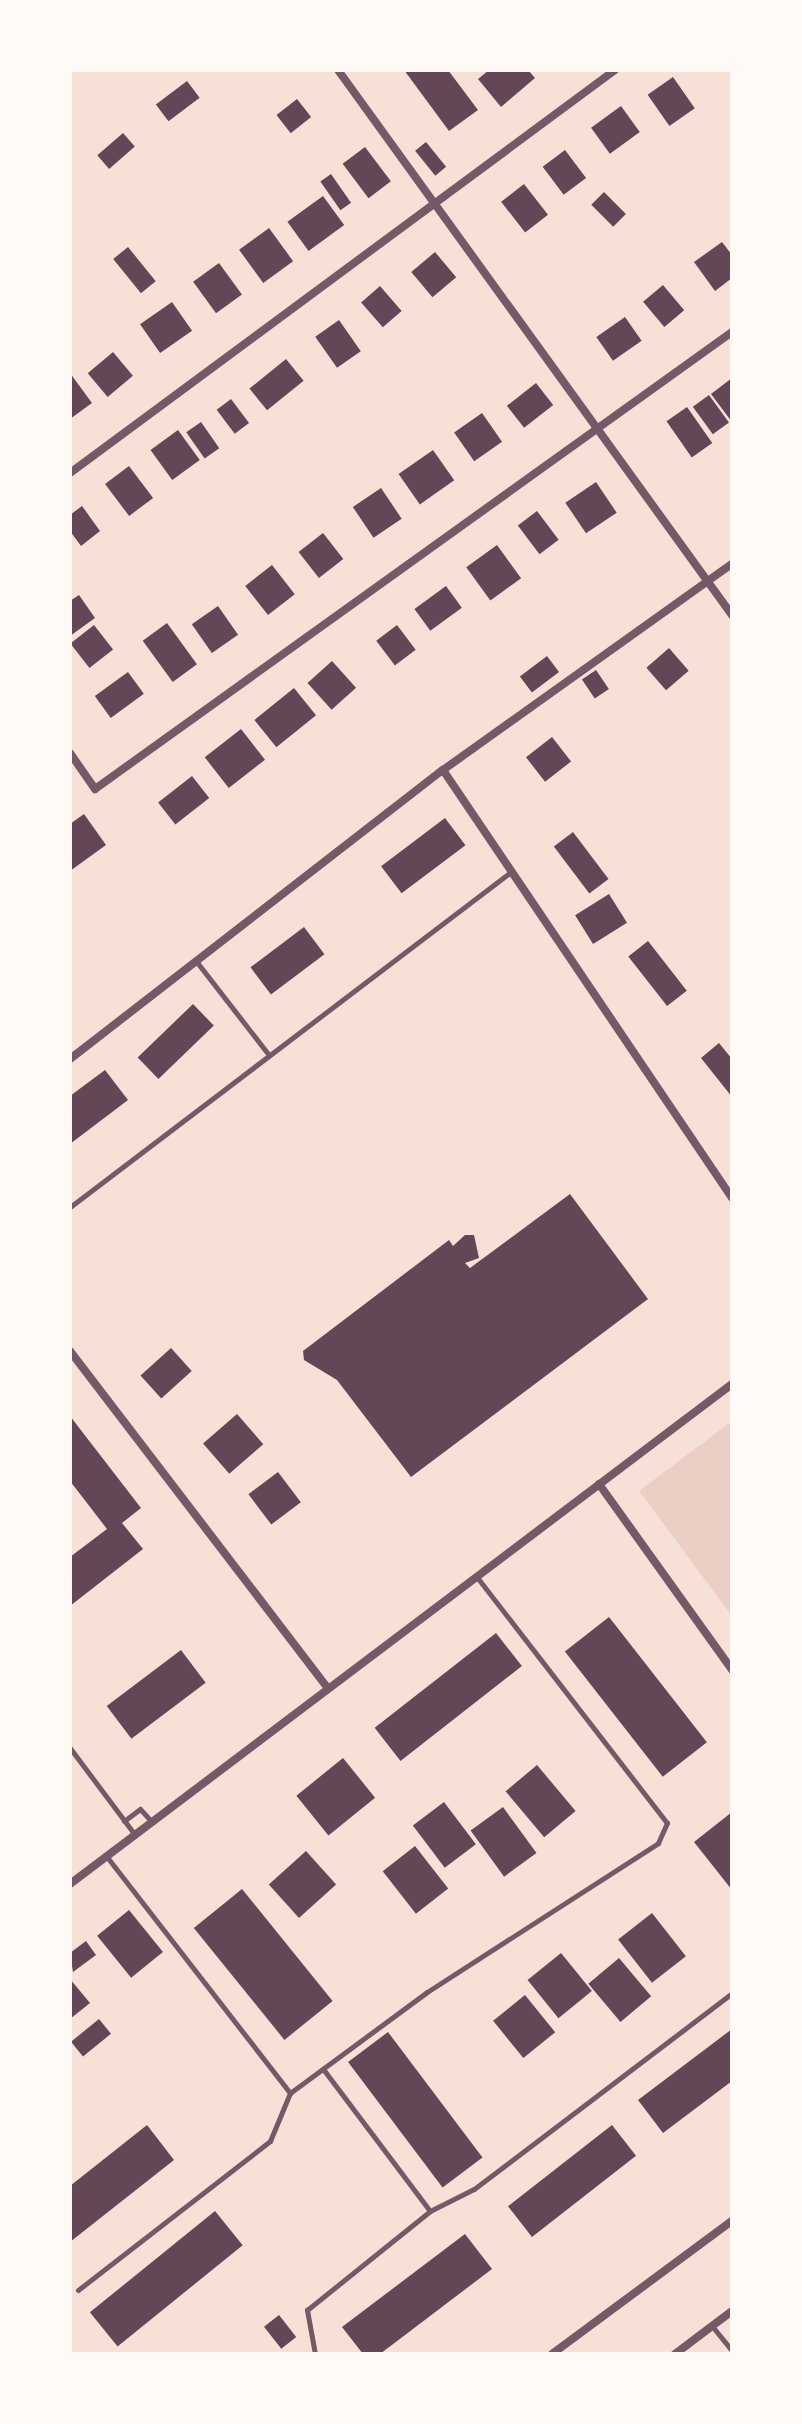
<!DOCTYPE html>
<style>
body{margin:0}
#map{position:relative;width:802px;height:2424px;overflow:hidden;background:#f7e1d7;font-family:Raleway,sans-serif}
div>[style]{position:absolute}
.green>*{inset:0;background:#ebcfc5}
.building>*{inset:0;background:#644757;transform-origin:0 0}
.service>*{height:5px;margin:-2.5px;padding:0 2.5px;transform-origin:2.5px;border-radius:2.5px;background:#755966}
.minor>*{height:8px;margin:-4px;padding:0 4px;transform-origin:4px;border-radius:4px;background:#755966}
span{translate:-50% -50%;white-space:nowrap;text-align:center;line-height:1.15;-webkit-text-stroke:6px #fffaf5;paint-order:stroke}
.frame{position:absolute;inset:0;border:72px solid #fffaf5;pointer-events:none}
</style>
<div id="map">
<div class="green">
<i style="clip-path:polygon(732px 1421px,732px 1616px,639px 1491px)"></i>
</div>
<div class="building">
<i style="clip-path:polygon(404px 70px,448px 70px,478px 110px,449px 131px)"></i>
<i style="clip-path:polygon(489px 70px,528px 70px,535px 78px,501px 107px,478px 79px)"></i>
<i style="left:673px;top:77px;width:38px;height:31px;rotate:55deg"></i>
<i style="left:187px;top:81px;width:21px;height:39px;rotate:53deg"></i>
<i style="left:297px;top:99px;width:23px;height:26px;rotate:52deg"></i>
<i style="left:621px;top:106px;width:32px;height:37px;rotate:54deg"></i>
<i style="left:123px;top:133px;width:18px;height:34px;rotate:49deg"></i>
<i style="left:426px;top:142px;width:32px;height:14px;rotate:51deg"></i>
<i style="left:365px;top:147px;width:43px;height:28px;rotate:53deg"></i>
<i style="left:565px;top:150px;width:35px;height:28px;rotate:53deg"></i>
<i style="left:331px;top:174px;width:35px;height:13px;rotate:55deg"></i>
<i style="left:524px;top:184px;width:39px;height:29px;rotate:52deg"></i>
<i style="left:604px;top:192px;width:31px;height:18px;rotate:45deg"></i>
<i style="left:323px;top:196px;width:36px;height:44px;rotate:54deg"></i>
<i style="left:269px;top:228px;width:41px;height:37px;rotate:54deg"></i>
<i style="clip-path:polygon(722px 242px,732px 255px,732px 278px,715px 291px,694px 262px)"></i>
<i style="left:128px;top:247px;width:44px;height:19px;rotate:51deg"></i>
<i style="left:435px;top:252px;width:33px;height:31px;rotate:50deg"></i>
<i style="left:219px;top:263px;width:39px;height:32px;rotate:54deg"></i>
<i style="left:663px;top:285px;width:33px;height:26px;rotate:50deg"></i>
<i style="left:380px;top:286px;width:33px;height:25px;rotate:49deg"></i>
<i style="left:172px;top:302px;width:35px;height:39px;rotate:55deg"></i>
<i style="left:625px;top:317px;width:29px;height:35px;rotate:55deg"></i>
<i style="left:339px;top:320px;width:38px;height:29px;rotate:55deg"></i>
<i style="left:113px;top:352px;width:31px;height:33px;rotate:50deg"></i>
<i style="left:286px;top:359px;width:28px;height:47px;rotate:51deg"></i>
<i style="clip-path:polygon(70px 373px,92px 403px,70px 419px)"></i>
<i style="clip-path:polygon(732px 378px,732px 422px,711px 394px)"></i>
<i style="left:536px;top:383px;width:28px;height:37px;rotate:52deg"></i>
<i style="left:709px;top:395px;width:34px;height:20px;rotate:54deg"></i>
<i style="left:231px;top:399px;width:30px;height:18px;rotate:53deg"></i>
<i style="left:687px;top:407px;width:44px;height:25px;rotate:55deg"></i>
<i style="left:482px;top:413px;width:35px;height:34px;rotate:55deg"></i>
<i style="left:201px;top:422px;width:32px;height:18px;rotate:55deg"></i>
<i style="left:178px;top:430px;width:37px;height:34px;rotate:54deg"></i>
<i style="left:433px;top:450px;width:37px;height:42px;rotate:55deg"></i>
<i style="left:129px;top:466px;width:40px;height:30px;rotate:53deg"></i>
<i style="left:596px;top:482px;width:37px;height:37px;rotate:56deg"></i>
<i style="left:381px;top:488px;width:37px;height:34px;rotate:56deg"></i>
<i style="clip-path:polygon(82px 506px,100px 531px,81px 546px,70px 531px,70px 515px)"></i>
<i style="left:537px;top:511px;width:36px;height:24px;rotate:53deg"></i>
<i style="left:323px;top:533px;width:33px;height:31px;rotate:52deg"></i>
<i style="left:497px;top:545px;width:41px;height:38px;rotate:54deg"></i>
<i style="left:272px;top:565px;width:37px;height:34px;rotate:52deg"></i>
<i style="left:446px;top:586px;width:27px;height:39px;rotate:54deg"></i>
<i style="clip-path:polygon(79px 595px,95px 618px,70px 636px,70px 601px)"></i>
<i style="left:218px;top:606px;width:35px;height:32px;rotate:55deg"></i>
<i style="left:167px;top:623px;width:51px;height:30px;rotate:54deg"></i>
<i style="left:94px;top:625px;width:31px;height:30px;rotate:52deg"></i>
<i style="left:397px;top:625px;width:31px;height:26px;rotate:53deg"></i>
<i style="left:669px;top:648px;width:30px;height:30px;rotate:49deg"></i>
<i style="left:547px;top:656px;width:20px;height:34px;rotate:53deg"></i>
<i style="left:332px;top:661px;width:36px;height:33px;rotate:48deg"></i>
<i style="left:596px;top:670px;width:23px;height:17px;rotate:56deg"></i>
<i style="left:128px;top:672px;width:27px;height:41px;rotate:54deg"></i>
<i style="left:294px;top:688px;width:35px;height:51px;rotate:51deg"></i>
<i style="left:241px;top:729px;width:39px;height:46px;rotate:52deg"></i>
<i style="left:552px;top:737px;width:31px;height:33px;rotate:52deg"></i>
<i style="left:192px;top:776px;width:28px;height:43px;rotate:52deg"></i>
<i style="clip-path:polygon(84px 814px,106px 845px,70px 871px,70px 824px)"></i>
<i style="left:445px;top:818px;width:34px;height:80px;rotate:53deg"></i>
<i style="left:573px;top:832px;width:59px;height:24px;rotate:53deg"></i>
<i style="left:609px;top:894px;width:34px;height:40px;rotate:58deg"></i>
<i style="left:304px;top:927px;width:34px;height:67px;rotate:53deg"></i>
<i style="left:648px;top:941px;width:63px;height:25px;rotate:52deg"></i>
<i style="left:193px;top:1004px;width:30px;height:77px;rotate:46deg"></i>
<i style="clip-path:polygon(719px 1043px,732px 1059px,732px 1097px,701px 1058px)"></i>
<i style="clip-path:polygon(105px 1070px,128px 1100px,70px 1144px,70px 1096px)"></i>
<i style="clip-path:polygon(570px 1194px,648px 1299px,411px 1477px,337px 1380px,304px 1360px,303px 1351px,449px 1240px,453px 1246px,465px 1235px,474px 1235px,479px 1258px,465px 1263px,470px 1268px)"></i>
<i style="left:171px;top:1348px;width:31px;height:41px;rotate:48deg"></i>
<i style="left:237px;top:1414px;width:40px;height:45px;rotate:49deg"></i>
<i style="clip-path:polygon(70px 1416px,141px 1508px,122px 1523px,143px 1549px,70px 1606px,70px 1557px,107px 1529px,70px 1481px)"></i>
<i style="left:278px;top:1472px;width:38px;height:37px;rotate:53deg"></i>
<i style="left:609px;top:1617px;width:159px;height:56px;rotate:52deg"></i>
<i style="left:496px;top:1633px;width:42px;height:154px;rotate:52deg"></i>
<i style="left:181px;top:1650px;width:41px;height:93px;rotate:53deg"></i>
<i style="left:343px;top:1758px;width:51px;height:60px;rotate:51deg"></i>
<i style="left:537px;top:1765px;width:60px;height:41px;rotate:50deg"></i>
<i style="left:444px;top:1802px;width:53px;height:39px;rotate:53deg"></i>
<i style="left:503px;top:1807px;width:57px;height:40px;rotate:54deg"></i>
<i style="clip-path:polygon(732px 1812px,732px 1890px,694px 1842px)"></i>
<i style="left:415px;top:1846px;width:54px;height:41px;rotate:52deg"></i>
<i style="left:306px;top:1851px;width:45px;height:50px;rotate:48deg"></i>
<i style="left:242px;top:1889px;width:144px;height:62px;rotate:51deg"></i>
<i style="left:129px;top:1910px;width:54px;height:41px;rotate:51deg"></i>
<i style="left:652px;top:1913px;width:55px;height:43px;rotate:52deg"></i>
<i style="clip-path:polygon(86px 1941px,96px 1955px,73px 1972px,70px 1953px)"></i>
<i style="left:561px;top:1953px;width:49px;height:43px;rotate:51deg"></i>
<i style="left:619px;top:1958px;width:50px;height:40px;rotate:50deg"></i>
<i style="clip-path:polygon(70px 1979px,90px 2003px,70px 2019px)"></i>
<i style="left:525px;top:1995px;width:48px;height:41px;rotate:51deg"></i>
<i style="left:99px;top:2019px;width:19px;height:36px;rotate:51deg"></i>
<i style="clip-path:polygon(732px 2029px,732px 2081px,663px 2133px,638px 2100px)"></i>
<i style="left:388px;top:2032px;width:157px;height:50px;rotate:53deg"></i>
<i style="clip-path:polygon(147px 2125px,174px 2160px,70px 2242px,70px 2186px)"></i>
<i style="left:612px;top:2125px;width:39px;height:132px;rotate:52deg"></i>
<i style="left:215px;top:2211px;width:44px;height:161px;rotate:51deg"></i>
<i style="clip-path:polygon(465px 2234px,492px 2269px,380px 2354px,363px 2354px,342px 2327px)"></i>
<i style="left:279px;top:2315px;width:28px;height:19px;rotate:52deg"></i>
</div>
<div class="service">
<i style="left:196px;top:961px;width:119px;rotate:52.2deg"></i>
<i style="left:70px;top:1207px;width:555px;rotate:-37.24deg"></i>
<i style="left:70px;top:1748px;width:109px;rotate:53.2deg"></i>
<i style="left:124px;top:1821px;width:20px;rotate:-37deg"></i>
<i style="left:140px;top:1809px;width:18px;rotate:47deg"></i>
<i style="left:107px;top:1857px;width:299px;rotate:52.2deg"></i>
<i style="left:290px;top:2093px;width:170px;rotate:-36.4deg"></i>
<i style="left:427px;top:1992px;width:275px;rotate:-32.8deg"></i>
<i style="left:658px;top:1843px;width:22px;rotate:-66deg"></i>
<i style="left:667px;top:1823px;width:311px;rotate:-127.7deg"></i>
<i style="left:430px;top:2211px;width:49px;rotate:-26.6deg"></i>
<i style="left:474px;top:2189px;width:324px;rotate:-37.2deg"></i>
<i style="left:78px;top:2290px;width:243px;rotate:-37.8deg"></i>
<i style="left:270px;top:2141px;width:52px;rotate:-67.4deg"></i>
<i style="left:712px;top:2326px;width:32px;rotate:51deg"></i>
<i style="left:315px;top:2354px;width:45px;rotate:-100.3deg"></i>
<i style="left:307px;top:2310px;width:158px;rotate:-38.8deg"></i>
<i style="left:430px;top:2211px;width:178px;rotate:-127deg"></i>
</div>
<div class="minor">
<i style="left:338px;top:70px;width:673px;rotate:54.14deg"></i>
<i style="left:70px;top:473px;width:678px;rotate:-36.48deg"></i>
<i style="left:70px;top:753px;width:44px;rotate:55.2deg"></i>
<i style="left:95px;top:789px;width:784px;rotate:-35.66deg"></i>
<i style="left:443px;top:770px;width:516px;rotate:55.97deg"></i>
<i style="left:70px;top:1059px;width:472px;rotate:-37.8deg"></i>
<i style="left:443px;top:770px;width:355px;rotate:-35.5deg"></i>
<i style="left:70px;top:1351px;width:425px;rotate:52.6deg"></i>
<i style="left:599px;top:1484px;width:229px;rotate:54.4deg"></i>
<i style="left:70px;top:1884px;width:830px;rotate:-37.06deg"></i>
<i style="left:552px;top:2354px;width:224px;rotate:-36.5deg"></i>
<i style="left:675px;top:2354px;width:71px;rotate:-37deg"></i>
</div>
<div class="frame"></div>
</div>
